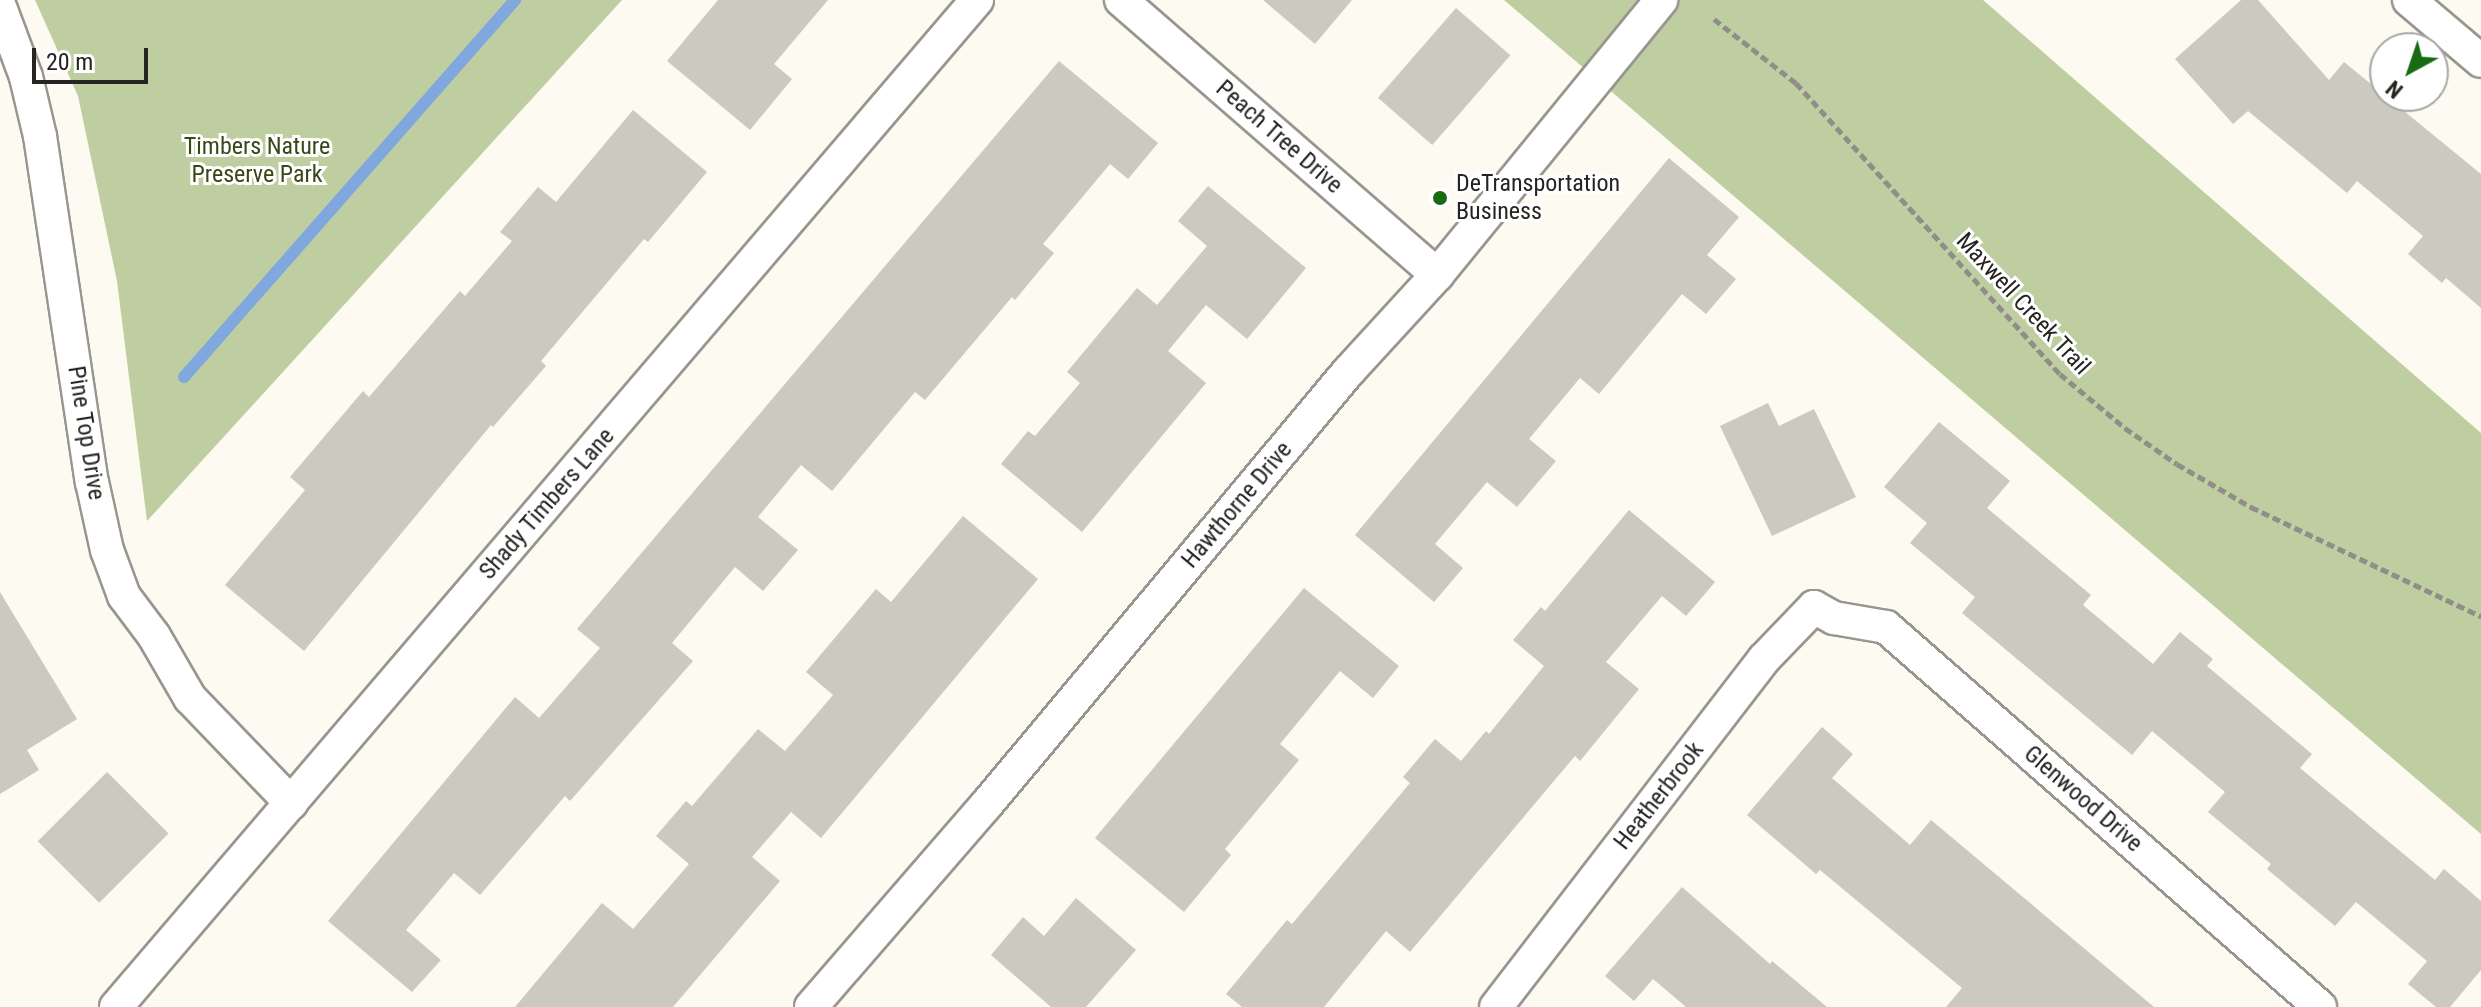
<!DOCTYPE html>
<style>
body{margin:0}
#map{position:relative;width:2481px;height:1007px;overflow:hidden;background:#fcfaf1;font-family:"Roboto Condensed",sans-serif}
div>[style]{position:absolute}
.green>*{inset:0;background:#bfcea0}
.stream>*{height:12px;margin:-6px;padding:0 6px;transform-origin:6px;border-radius:6px;background:#80a8df}
.building>*{inset:0;background:#cbc9c0;transform-origin:0 0}
.path>*{height:5px;margin-top:-2.5px;transform-origin:0;background:repeating-linear-gradient(90deg,#908e88 0 8px,transparent 0 12px)}
.roads{filter:drop-shadow(2px 0 #98968e) drop-shadow(-2px 0 #98968e) drop-shadow(0 2px #98968e) drop-shadow(0 -2px #98968e)}
.minor>*{height:32px;margin:-16px;padding:0 16px;transform-origin:16px;border-radius:16px;background:#fff}
.dots>*{width:22px;height:22px;translate:-50% -50%;box-sizing:border-box;border:4px solid #fff;border-radius:50%}
span{translate:-50% -50%;white-space:nowrap;text-align:center;line-height:1.15;-webkit-text-stroke:6px #fff;paint-order:stroke}
.street-label{font-size:24px;color:#252421}
.park-label{font-size:24px;color:#3a4615}
.poi-label{font-size:24px;color:#252421}
.left{translate:0 -50%;text-align:left}
.north{position:absolute;left:2369px;top:32px;width:80px;height:80px;box-sizing:border-box;background:#fff;border:2px solid #a8a7a6;border-radius:50%;rotate:220deg;font-size:22px;font-weight:700;line-height:32px;text-align:center;color:#252421}
.north::after{content:'';display:block;margin:auto;width:28px;height:36px;background:#176b11;clip-path:polygon(50% 0,100% 100%,50% 72%,0 100%)}
.scale{position:absolute;left:32px;top:48px;width:116px;height:36px;box-sizing:border-box;border:4px solid #252421;border-top:0;padding-left:10px;font-size:24px;line-height:28px;white-space:nowrap;color:#252421;-webkit-text-stroke:6px #fff;paint-order:stroke}
</style>
<div id="map">
<div class="green">
<i style="clip-path:polygon(35px 0,622px 0,147px 521px,117px 281px,78px 96px)"></i>
<i style="clip-path:polygon(1504px 0,1983px 0,2481px 433px,2481px 834px)"></i>
</div>
<div class="stream">
<i style="left:184px;top:377px;width:502px;rotate:-48.72deg"></i>
</div>
<div class="building">
<i style="clip-path:polygon(718px 0,828px 0,774px 64px,792px 79px,750px 130px,667px 61px)"></i>
<i style="clip-path:polygon(1263px 0,1352px 0,1315px 44px)"></i>
<i style="clip-path:polygon(2241px 0,2258px 0,2329px 80px,2344px 62px,2481px 174px,2481px 308px,2446px 278px,2442px 283px,2408px 254px,2423px 236px,2357px 181px,2347px 193px,2248px 111px,2233px 124px,2175px 59px)"></i>
<i style="left:1456px;top:8px;width:72px;height:119px;rotate:41deg"></i>
<i style="clip-path:polygon(1059px 61px,1158px 143px,1128px 179px,1110px 164px,1043px 244px,1054px 253px,1015px 300px,1012px 297px,925px 400px,915px 392px,832px 491px,801px 465px,758px 517px,798px 550px,763px 591px,735px 567px,672px 643px,693px 661px,570px 801px,565px 796px,480px 895px,454px 873px,406px 930px,441px 960px,412px 992px,328px 921px,515px 697px,539px 718px,600px 648px,577px 629px)"></i>
<i style="clip-path:polygon(633px 110px,707px 172px,648px 242px,644px 239px,541px 361px,546px 366px,493px 427px,491px 425px,304px 651px,225px 585px,305px 490px,290px 477px,363px 391px,369px 397px,460px 291px,465px 296px,512px 241px,500px 232px,538px 187px,556px 202px)"></i>
<i style="clip-path:polygon(1669px 158px,1739px 217px,1707px 255px,1736px 279px,1706px 314px,1682px 294px,1599px 394px,1580px 378px,1529px 439px,1556px 461px,1517px 507px,1487px 482px,1435px 544px,1463px 568px,1434px 602px,1355px 535px)"></i>
<i style="clip-path:polygon(1208px 186px,1306px 268px,1247px 339px,1206px 305px,1168px 351px,1206px 383px,1082px 532px,1001px 464px,1028px 431px,1035px 436px,1080px 383px,1067px 372px,1137px 288px,1157px 305px,1207px 246px,1178px 221px)"></i>
<i style="clip-path:polygon(1768px 403px,1779px 426px,1814px 409px,1856px 497px,1772px 536px,1720px 426px)"></i>
<i style="clip-path:polygon(1939px 422px,2010px 481px,1987px 508px,2091px 595px,2083px 605px,2153px 664px,2180px 632px,2213px 659px,2207px 666px,2312px 754px,2300px 768px,2435px 880px,2444px 869px,2481px 901px,2481px 970px,2450px 1007px,2436px 1007px,2408px 984px,2427px 961px,2356px 902px,2335px 926px,2267px 869px,2271px 864px,2208px 812px,2225px 792px,2152px 731px,2132px 755px,1962px 613px,1975px 597px,1910px 543px,1927px 523px,1884px 487px)"></i>
<i style="clip-path:polygon(1629px 510px,1715px 582px,1686px 616px,1662px 596px,1606px 662px,1639px 689px,1580px 761px,1575px 756px,1410px 952px,1386px 931px,1324px 1007px,1242px 1007px,1226px 994px,1287px 920px,1292px 924px,1410px 783px,1403px 777px,1435px 739px,1461px 761px,1486px 731px,1489px 734px,1544px 666px,1513px 640px,1541px 607px,1545px 611px)"></i>
<i style="clip-path:polygon(963px 516px,1038px 579px,821px 838px,791px 812px,752px 857px,780px 881px,673px 1007px,515px 1007px,602px 903px,633px 929px,689px 864px,656px 836px,686px 801px,692px 806px,758px 729px,785px 751px,833px 695px,806px 672px,876px 589px,891px 602px)"></i>
<i style="clip-path:polygon(1304px 588px,1399px 666px,1373px 698px,1340px 671px,1280px 744px,1299px 760px,1225px 849px,1231px 855px,1184px 912px,1095px 838px)"></i>
<i style="clip-path:polygon(0 592px,77px 719px,27px 750px,39px 770px,0 794px)"></i>
<i style="clip-path:polygon(1822px 727px,1853px 754px,1832px 778px,1910px 845px,1931px 820px,2154px 1007px,1946px 1007px,1962px 988px,1820px 870px,1816px 874px,1747px 815px)"></i>
<i style="left:107px;top:772px;width:87px;height:98px;rotate:45deg"></i>
<i style="clip-path:polygon(1682px 887px,1770px 964px,1772px 961px,1827px 1007px,1686px 1007px,1653px 979px,1634px 1001px,1605px 976px)"></i>
<i style="clip-path:polygon(1076px 898px,1136px 950px,1086px 1007px,1051px 1007px,991px 955px,1023px 917px,1044px 936px)"></i>
</div>
<div class="path">
<i style="left:1714px;top:19px;width:104px;rotate:38deg"></i>
<i style="left:1796px;top:83px;width:393px;rotate:47.8deg"></i>
<i style="left:2060px;top:374px;width:85px;rotate:39.7deg"></i>
<i style="left:2125px;top:428px;width:63px;rotate:34.7deg"></i>
<i style="left:2177px;top:464px;width:86px;rotate:30.2deg"></i>
<i style="left:2251px;top:507px;width:255px;rotate:25.4deg"></i>
</div>
<div class="roads">
<div class="minor">
<i style="left:1121px;top:0;width:419px;rotate:41deg"></i>
<i style="left:2409px;top:0;width:94px;rotate:40.3deg"></i>
<i style="left:0;top:7px;width:75px;rotate:69.6deg"></i>
<i style="left:26px;top:77px;width:61px;rotate:76.7deg"></i>
<i style="left:40px;top:136px;width:350px;rotate:81.5deg"></i>
<i style="left:92px;top:482px;width:70px;rotate:77.6deg"></i>
<i style="left:107px;top:550px;width:49px;rotate:69.7deg"></i>
<i style="left:124px;top:596px;width:50px;rotate:53.1deg"></i>
<i style="left:154px;top:636px;width:72px;rotate:59.9deg"></i>
<i style="left:190px;top:698px;width:146px;rotate:46.1deg"></i>
<i style="left:116px;top:1007px;width:1325px;rotate:-49.47deg"></i>
<i style="left:811px;top:1007px;width:269px;rotate:-49.1deg"></i>
<i style="left:987px;top:804px;width:563px;rotate:-50.12deg"></i>
<i style="left:1348px;top:372px;width:132px;rotate:-47.5deg"></i>
<i style="left:1437px;top:275px;width:355px;rotate:-50.8deg"></i>
<i style="left:1496px;top:1007px;width:439px;rotate:-52.4deg"></i>
<i style="left:1764px;top:659px;width:72px;rotate:-46.1deg"></i>
<i style="left:1814px;top:607px;width:23px;rotate:29deg"></i>
<i style="left:1834px;top:618px;width:53px;rotate:9.8deg"></i>
<i style="left:1886px;top:627px;width:577px;rotate:41.2deg"></i>
</div>
</div>
<div class="dots">
<i style="left:1440px;top:198px;background:#176b11"></i>
</div>
<div class="street-label">
<span style="left:1279px;top:137px;rotate:41deg">Peach Tree Drive</span>
<span style="left:2023px;top:304px;rotate:47deg">Maxwell Creek Trail</span>
<span style="left:86px;top:433px;rotate:81deg">Pine Top Drive</span>
<span style="left:547px;top:504px;rotate:-49deg">Shady Timbers Lane</span>
<span style="left:1237px;top:505px;rotate:-50deg">Hawthorne Drive</span>
<span style="left:1659px;top:796px;rotate:-52deg">Heatherbrook</span>
<span style="left:2083px;top:799px;rotate:41deg">Glenwood Drive</span>
</div>
<div class="park-label">
<span style="left:257px;top:161px">Timbers Nature<br>Preserve Park</span>
</div>
<div class="poi-label">
<span class="left" style="left:1456px;top:198px">DeTransportation<br>Business</span>
</div>
<div class="north">N</div>
<div class="scale">20 m</div>
</div>
